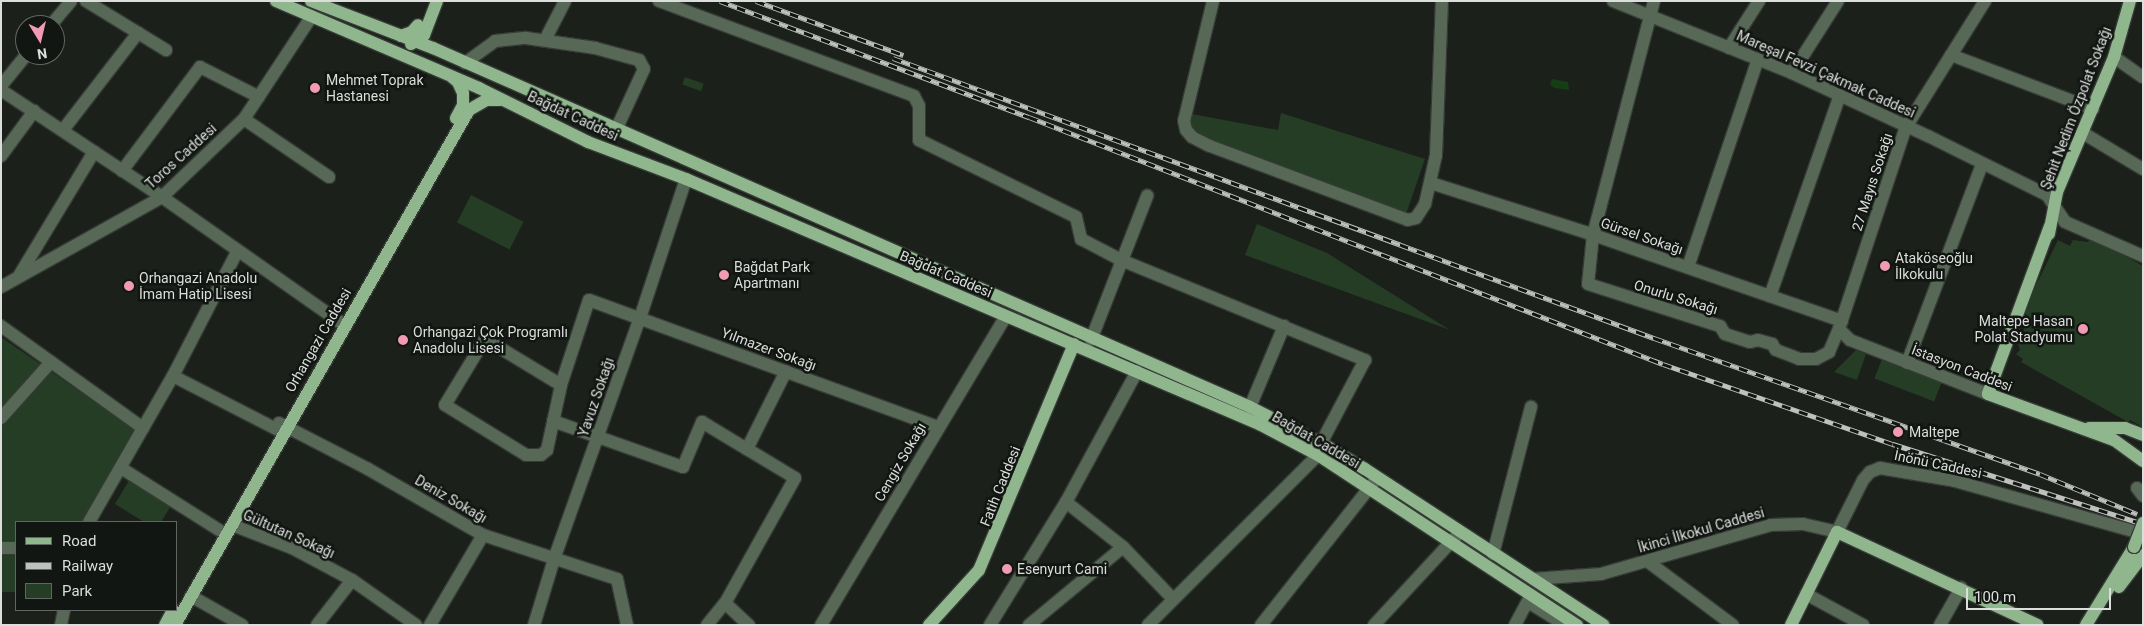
<!DOCTYPE html>
<meta charset="utf-8">
<style>
body{margin:0}
#map{position:relative;width:2144px;height:626px;overflow:hidden;background:#1b201b;font-family:Roboto,sans-serif}
div>[style]{position:absolute}
.green>*{inset:0;background:#253d24;transform-origin:0 0}
.water>*{inset:0;background:#153e15}
.roads{filter:drop-shadow(1px 0 #363b36) drop-shadow(-1px 0 #363b36) drop-shadow(0 1px #363b36) drop-shadow(0 -1px #363b36)}
.minor>*{height:12px;margin:-6px;padding:0 6px;transform-origin:6px;border-radius:6px;background:#576956}
.major>*{height:12px;margin:-6px;padding:0 6px;transform-origin:6px;border-radius:6px;background:#90b68e}
.rail>*{height:5px;margin-top:-2.5px;transform-origin:0;background:repeating-linear-gradient(90deg,#121612 0 9px,#bec1be 0 18px);box-sizing:border-box;border-block:1px solid #bec1be}
.bridges{filter:drop-shadow(1px 0 #363b36) drop-shadow(-1px 0 #363b36) drop-shadow(0 1px #363b36) drop-shadow(0 -1px #363b36)}
.major-bridge>*{height:12px;margin:-6px;padding:0 6px;transform-origin:6px;border-radius:6px;background:#90b68e}
.dots>*{width:14px;height:14px;translate:-50% -50%;box-sizing:border-box;border:2px solid #121612;border-radius:50%}
span{translate:-50% -50%;white-space:nowrap;text-align:center;line-height:1.15;-webkit-text-stroke:5px #121612;paint-order:stroke}
.street-label{font-size:14px;color:#dbdedb}
.poi-label{font-size:14px;color:#dbdedb}
.left{translate:0 -50%;text-align:left}
.right{translate:-100% -50%;text-align:right}
.frame{position:absolute;inset:0;border:2px solid #dbdedb;pointer-events:none}
.legend{position:absolute;left:15px;top:521px;width:162px;height:90px;box-sizing:border-box;background:#121612;border:1px solid #626662;margin:0;padding:6px 9px;list-style:none;font-size:15px;color:#dbdedb}
.legend li{display:flex;align-items:center;gap:10px;height:25px}
.legend b{width:25px;border:1px solid #626662}
.north{position:absolute;left:15px;top:15px;width:50px;height:50px;box-sizing:border-box;background:#121612;border:1px solid #626662;border-radius:50%;rotate:171deg;font-size:14px;font-weight:700;line-height:20px;text-align:center;color:#dbdedb}
.north::after{content:'';display:block;margin:auto;width:18px;height:22px;background:#f09ab4;clip-path:polygon(50% 0,100% 100%,50% 72%,0 100%)}
.scale{position:absolute;left:1966px;top:588px;width:145px;height:22px;box-sizing:border-box;border:2px solid #dbdedb;border-top:0;padding-left:6px;font-size:15px;line-height:18px;white-space:nowrap;color:#dbdedb;-webkit-text-stroke:4px #121612;paint-order:stroke}
</style>
<div id="map">
<div class="green">
<i style="left:685px;top:77px;width:20px;height:8px;rotate:20deg"></i>
<i style="clip-path:polygon(1281px 113px,1425px 159px,1405px 217px,1198px 136px,1190px 129px,1189px 122px,1192px 114px,1278px 130px)"></i>
<i style="left:471px;top:195px;width:59px;height:31px;rotate:27deg"></i>
<i style="clip-path:polygon(1257px 224px,1327px 253px,1450px 330px,1245px 255px)"></i>
<i style="clip-path:polygon(2091px 237px,2143px 266px,2143px 427px,2130px 420px,2128px 422px,2021px 362px,2023px 359px,2016px 354px,2020px 350px,2017px 341px,2030px 318px,2023px 312px,2058px 240px,2070px 246px,2073px 240px,2088px 242px)"></i>
<i style="clip-path:polygon(1px 337px,134px 429px,83px 522px,16px 522px,16px 544px,1px 544px)"></i>
<i style="clip-path:polygon(1856px 350px,1866px 354px,1857px 380px,1834px 372px)"></i>
<i style="left:1882px;top:359px;width:64px;height:21px;rotate:21deg"></i>
<i style="clip-path:polygon(130px 479px,172px 504px,161px 522px,144px 522px,115px 504px)"></i>
<i style="left:16px;top:551px;width:41px;height:15px;rotate:90deg"></i>
</div>
<div class="water">
<i style="clip-path:polygon(1552px 79px,1568px 82px,1569px 90px,1555px 88px,1550px 85px)"></i>
</div>
<div class="roads">
<div class="minor">
<i style="left:86px;top:1px;width:94px;rotate:31.5deg"></i>
<i style="left:659px;top:1px;width:272px;rotate:20.4deg"></i>
<i style="left:914px;top:96px;width:11px;rotate:63deg"></i>
<i style="left:919px;top:106px;width:34px;rotate:90deg"></i>
<i style="left:919px;top:140px;width:175px;rotate:26.1deg"></i>
<i style="left:1076px;top:217px;width:23px;rotate:77deg"></i>
<i style="left:1081px;top:239px;width:45px;rotate:27.7deg"></i>
<i style="left:1121px;top:260px;width:264px;rotate:22.3deg"></i>
<i style="left:1365px;top:360px;width:94px;rotate:117.9deg"></i>
<i style="left:1213px;top:1px;width:123px;rotate:103.6deg"></i>
<i style="left:1184px;top:121px;width:9px;rotate:77deg"></i>
<i style="left:1186px;top:130px;width:9px;rotate:49deg"></i>
<i style="left:1192px;top:137px;width:20px;rotate:27deg"></i>
<i style="left:1210px;top:146px;width:211px;rotate:20.5deg"></i>
<i style="left:1408px;top:220px;width:8px;rotate:-14deg"></i>
<i style="left:1416px;top:218px;width:17px;rotate:-57deg"></i>
<i style="left:1425px;top:204px;width:50px;rotate:-77.3deg"></i>
<i style="left:1436px;top:155px;width:154px;rotate:-87.8deg"></i>
<i style="left:1613px;top:1px;width:193px;rotate:21.9deg"></i>
<i style="left:1792px;top:73px;width:150px;rotate:24.9deg"></i>
<i style="left:1928px;top:136px;width:133px;rotate:26.4deg"></i>
<i style="left:2047px;top:195px;width:32px;rotate:56deg"></i>
<i style="left:2065px;top:222px;width:85px;rotate:23.6deg"></i>
<i style="left:1654px;top:1px;width:242px;rotate:104.6deg"></i>
<i style="left:1593px;top:235px;width:49px;rotate:95.8deg"></i>
<i style="left:1588px;top:284px;width:139px;rotate:17.7deg"></i>
<i style="left:1720px;top:326px;width:9px;rotate:58deg"></i>
<i style="left:1725px;top:334px;width:26px;rotate:18deg"></i>
<i style="left:1750px;top:342px;width:8px;rotate:-14deg"></i>
<i style="left:1758px;top:340px;width:15px;rotate:16deg"></i>
<i style="left:1772px;top:344px;width:7px;rotate:56deg"></i>
<i style="left:1776px;top:350px;width:25px;rotate:21deg"></i>
<i style="left:1799px;top:359px;width:17px"></i>
<i style="left:1816px;top:359px;width:15px;rotate:-28deg"></i>
<i style="left:1829px;top:352px;width:25px;rotate:-67deg"></i>
<i style="left:1839px;top:329px;width:213px;rotate:-71.7deg"></i>
<i style="left:1906px;top:127px;width:149px;rotate:-57.9deg"></i>
<i style="left:51px;top:25px;width:31px;rotate:-50deg"></i>
<i style="left:546px;top:38px;width:42px;rotate:-62.8deg"></i>
<i style="left:1729px;top:48px;width:56px;rotate:-57.4deg"></i>
<i style="left:1951px;top:55px;width:152px;rotate:20.8deg"></i>
<i style="left:2114px;top:57px;width:35px;rotate:35deg"></i>
<i style="left:465px;top:63px;width:37px;rotate:-36deg"></i>
<i style="left:495px;top:41px;width:31px;rotate:-6deg"></i>
<i style="left:526px;top:38px;width:70px;rotate:8.2deg"></i>
<i style="left:595px;top:48px;width:46px;rotate:15.3deg"></i>
<i style="left:639px;top:60px;width:10px;rotate:61deg"></i>
<i style="left:644px;top:69px;width:67px;rotate:114.7deg"></i>
<i style="left:1792px;top:73px;width:85px;rotate:-57.4deg"></i>
<i style="left:1px;top:86px;width:40px;rotate:-51deg"></i>
<i style="left:1px;top:90px;width:193px;rotate:33.6deg"></i>
<i style="left:162px;top:197px;width:223px;rotate:35.1deg"></i>
<i style="left:244px;top:119px;width:103px;rotate:34.3deg"></i>
<i style="left:63px;top:130px;width:123px;rotate:-52.3deg"></i>
<i style="left:2083px;top:133px;width:70px;rotate:31deg"></i>
<i style="left:1px;top:156px;width:56px;rotate:-53.7deg"></i>
<i style="left:122px;top:171px;width:130px;rotate:-53.1deg"></i>
<i style="left:200px;top:67px;width:66px;rotate:27deg"></i>
<i style="left:1431px;top:183px;width:162px;rotate:17.7deg"></i>
<i style="left:1585px;top:232px;width:272px;rotate:19.1deg"></i>
<i style="left:1688px;top:267px;width:219px;rotate:-71.4deg"></i>
<i style="left:20px;top:274px;width:143px;rotate:-58.8deg"></i>
<i style="left:1px;top:287px;width:184px;rotate:-29.2deg"></i>
<i style="left:162px;top:197px;width:113px;rotate:-43.6deg"></i>
<i style="left:244px;top:119px;width:123px;rotate:-56.6deg"></i>
<i style="left:1770px;top:296px;width:213px;rotate:-70.8deg"></i>
<i style="left:1px;top:326px;width:175px;rotate:35.7deg"></i>
<i style="left:1839px;top:329px;width:16px;rotate:45deg"></i>
<i style="left:1850px;top:340px;width:148px;rotate:21.4deg"></i>
<i style="left:1091px;top:340px;width:155px;rotate:-68.7deg"></i>
<i style="left:1907px;top:363px;width:212px;rotate:-69.3deg"></i>
<i style="left:173px;top:376px;width:116px;rotate:27.2deg"></i>
<i style="left:561px;top:385px;width:89px;rotate:-148.8deg"></i>
<i style="left:485px;top:339px;width:77px;rotate:121.2deg"></i>
<i style="left:445px;top:405px;width:95px;rotate:31.7deg"></i>
<i style="left:526px;top:455px;width:15px"></i>
<i style="left:541px;top:455px;width:8px;rotate:-40deg"></i>
<i style="left:547px;top:450px;width:66px;rotate:-77.8deg"></i>
<i style="left:561px;top:385px;width:89px;rotate:-71.8deg"></i>
<i style="left:589px;top:300px;width:371px;rotate:20deg"></i>
<i style="left:1250px;top:407px;width:88px;rotate:-67.2deg"></i>
<i style="left:1px;top:418px;width:75px;rotate:-48.2deg"></i>
<i style="left:553px;top:421px;width:138px;rotate:19.5deg"></i>
<i style="left:683px;top:467px;width:49px;rotate:-67.1deg"></i>
<i style="left:702px;top:422px;width:52px;rotate:31deg"></i>
<i style="left:747px;top:449px;width:87px;rotate:-63.4deg"></i>
<i style="left:279px;top:423px;width:100px;rotate:27.3deg"></i>
<i style="left:368px;top:469px;width:133px;rotate:29.9deg"></i>
<i style="left:483px;top:535px;width:141px;rotate:18.2deg"></i>
<i style="left:617px;top:579px;width:47px;rotate:77.7deg"></i>
<i style="left:747px;top:449px;width:56px;rotate:31.1deg"></i>
<i style="left:795px;top:478px;width:143px;rotate:119.2deg"></i>
<i style="left:725px;top:603px;width:33px;rotate:43deg"></i>
<i style="left:121px;top:468px;width:116px;rotate:32.3deg"></i>
<i style="left:2137px;top:488px;width:10px;rotate:53deg"></i>
<i style="left:1066px;top:502px;width:73px;rotate:38.3deg"></i>
<i style="left:1123px;top:547px;width:71px;rotate:46.1deg"></i>
<i style="left:89px;top:522px;width:168px;rotate:-60.1deg"></i>
<i style="left:173px;top:376px;width:140px;rotate:-62.7deg"></i>
<i style="left:232px;top:525px;width:64px;rotate:21deg"></i>
<i style="left:292px;top:548px;width:68px;rotate:28.1deg"></i>
<i style="left:352px;top:580px;width:78px;rotate:35.1deg"></i>
<i style="left:1px;top:548px;width:15px"></i>
<i style="left:1493px;top:554px;width:152px;rotate:-75.5deg"></i>
<i style="left:1647px;top:561px;width:107px;rotate:36.7deg"></i>
<i style="left:1533px;top:579px;width:68px;rotate:-4.2deg"></i>
<i style="left:1601px;top:574px;width:177px;rotate:-16.1deg"></i>
<i style="left:1771px;top:525px;width:32px;rotate:-2deg"></i>
<i style="left:1803px;top:524px;width:35px;rotate:13deg"></i>
<i style="left:1837px;top:532px;width:58px;rotate:-63.4deg"></i>
<i style="left:1863px;top:480px;width:11px;rotate:-49deg"></i>
<i style="left:1870px;top:472px;width:11px;rotate:-22deg"></i>
<i style="left:1880px;top:468px;width:76px;rotate:9.8deg"></i>
<i style="left:1955px;top:481px;width:195px;rotate:15.7deg"></i>
<i style="left:1806px;top:594px;width:65px;rotate:28.5deg"></i>
<i style="left:191px;top:596px;width:59px;rotate:29.6deg"></i>
<i style="left:1528px;top:602px;width:44px;rotate:31.9deg"></i>
<i style="left:61px;top:625px;width:15px;rotate:-79deg"></i>
<i style="left:317px;top:625px;width:57px;rotate:-52.1deg"></i>
<i style="left:430px;top:625px;width:104px;rotate:-59.5deg"></i>
<i style="left:534px;top:625px;width:69px;rotate:-73.1deg"></i>
<i style="left:554px;top:559px;width:256px;rotate:-70.4deg"></i>
<i style="left:640px;top:318px;width:146px;rotate:-71.7deg"></i>
<i style="left:707px;top:625px;width:28px;rotate:-51deg"></i>
<i style="left:821px;top:625px;width:360px;rotate:-59.1deg"></i>
<i style="left:990px;top:625px;width:145px;rotate:-58.3deg"></i>
<i style="left:1066px;top:502px;width:149px;rotate:-61.5deg"></i>
<i style="left:1029px;top:625px;width:122px;rotate:-39.7deg"></i>
<i style="left:1148px;top:625px;width:240px;rotate:-45deg"></i>
<i style="left:1261px;top:625px;width:187px;rotate:-51.7deg"></i>
<i style="left:1374px;top:625px;width:127px;rotate:-47.2deg"></i>
<i style="left:1515px;top:625px;width:34px;rotate:-62deg"></i>
<i style="left:1940px;top:625px;width:43px;rotate:-60.4deg"></i>
</div>
<div class="major">
<i style="left:276px;top:1px;width:221px;rotate:23.2deg"></i>
<i style="left:479px;top:88px;width:122px;rotate:26.4deg"></i>
<i style="left:588px;top:142px;width:105px;rotate:20.7deg"></i>
<i style="left:686px;top:179px;width:625px;rotate:23.16deg"></i>
<i style="left:1261px;top:425px;width:64px;rotate:27.8deg"></i>
<i style="left:1318px;top:455px;width:310px;rotate:33.3deg"></i>
<i style="left:311px;top:1px;width:131px;rotate:21.1deg"></i>
<i style="left:433px;top:48px;width:892px;rotate:23.72deg"></i>
<i style="left:1250px;top:407px;width:80px;rotate:26.9deg"></i>
<i style="left:1321px;top:443px;width:51px;rotate:30.6deg"></i>
<i style="left:1365px;top:469px;width:285px;rotate:33.2deg"></i>
<i style="left:401px;top:36px;width:12px;rotate:-20deg"></i>
<i style="left:412px;top:32px;width:9px;rotate:-49deg"></i>
<i style="left:411px;top:44px;width:16px;rotate:-35deg"></i>
<i style="left:424px;top:35px;width:36px;rotate:-69deg"></i>
<i style="left:452px;top:77px;width:8px;rotate:40deg"></i>
<i style="left:458px;top:82px;width:12px;rotate:66deg"></i>
<i style="left:463px;top:93px;width:12px;rotate:90deg"></i>
<i style="left:463px;top:105px;width:15px;rotate:118deg"></i>
<i style="left:2050px;top:226px;width:179px;rotate:110.3deg"></i>
<i style="left:1988px;top:394px;width:134px;rotate:20.1deg"></i>
<i style="left:2114px;top:440px;width:36px;rotate:36deg"></i>
<i style="left:2049px;top:234px;width:43px;rotate:-79.2deg"></i>
<i style="left:2057px;top:192px;width:147px;rotate:-67.1deg"></i>
<i style="left:2114px;top:57px;width:58px;rotate:-74.1deg"></i>
<i style="left:2089px;top:428px;width:36px"></i>
<i style="left:2125px;top:428px;width:19px;rotate:21deg"></i>
<i style="left:2119px;top:587px;width:40px;rotate:-53deg"></i>
<i style="left:165px;top:625px;width:17px;rotate:-62deg"></i>
<i style="left:175px;top:625px;width:593px;rotate:-60.28deg"></i>
<i style="left:469px;top:110px;width:20px;rotate:-30deg"></i>
<i style="left:486px;top:100px;width:14px"></i>
<i style="left:929px;top:625px;width:74px;rotate:-47.7deg"></i>
<i style="left:979px;top:570px;width:245px;rotate:-67.2deg"></i>
<i style="left:1791px;top:625px;width:104px;rotate:-63.7deg"></i>
<i style="left:1837px;top:532px;width:221px;rotate:24.9deg"></i>
<i style="left:2086px;top:625px;width:92px;rotate:-58.4deg"></i>
</div>
</div>
<div class="rail">
<i style="left:720px;top:1px;width:330px;rotate:20.6deg"></i>
<i style="left:1029px;top:117px;width:680px;rotate:21.29deg"></i>
<i style="left:1663px;top:364px;width:244px;rotate:19.2deg"></i>
<i style="left:1893px;top:444px;width:262px;rotate:17.7deg"></i>
<i style="left:756px;top:1px;width:157px;rotate:20.2deg"></i>
<i style="left:893px;top:58px;width:811px;rotate:20.2deg"></i>
<i style="left:1654px;top:338px;width:409px;rotate:19.4deg"></i>
<i style="left:2040px;top:474px;width:105px;rotate:22.4deg"></i>
</div>
<div class="bridges">
<div class="major-bridge">
<i style="left:2134px;top:547px;width:26px;rotate:-69deg"></i>
</div>
</div>
<div class="dots">
<i style="left:315px;top:88px;background:#f09ab4"></i>
<i style="left:1885px;top:266px;background:#f09ab4"></i>
<i style="left:724px;top:275px;background:#f09ab4"></i>
<i style="left:129px;top:286px;background:#f09ab4"></i>
<i style="left:2083px;top:329px;background:#f09ab4"></i>
<i style="left:403px;top:340px;background:#f09ab4"></i>
<i style="left:1898px;top:432px;background:#f09ab4"></i>
<i style="left:1007px;top:569px;background:#f09ab4"></i>
</div>
<div class="street-label">
<span style="left:1826px;top:74px;rotate:24deg">Mareşal Fevzi Çakmak Caddesi</span>
<span style="left:2076px;top:108px;rotate:-69deg">Şehit Nedim Özpolat Sokağı</span>
<span style="left:573px;top:116px;rotate:25deg">Bağdat Caddesi</span>
<span style="left:181px;top:156px;rotate:-42deg">Toros Caddesi</span>
<span style="left:1872px;top:182px;rotate:-72deg">27 Mayıs Sokağı</span>
<span style="left:1642px;top:236px;rotate:19deg">Gürsel Sokağı</span>
<span style="left:946px;top:274px;rotate:23deg">Bağdat Caddesi</span>
<span style="left:1676px;top:297px;rotate:17deg">Onurlu Sokağı</span>
<span style="left:318px;top:340px;rotate:-60deg">Orhangazi Caddesi</span>
<span style="left:769px;top:349px;rotate:20deg">Yılmazer Sokağı</span>
<span style="left:1962px;top:368px;rotate:21deg">İstasyon Caddesi</span>
<span style="left:596px;top:397px;rotate:-71deg">Yavuz Sokağı</span>
<span style="left:1316px;top:440px;rotate:30deg">Bağdat Caddesi</span>
<span style="left:900px;top:462px;rotate:-60deg">Cengiz Sokağı</span>
<span style="left:1938px;top:464px;rotate:12deg">İnönü Caddesi</span>
<span style="left:1000px;top:486px;rotate:-68deg">Fatih Caddesi</span>
<span style="left:451px;top:499px;rotate:30deg">Deniz Sokağı</span>
<span style="left:1701px;top:530px;rotate:-16deg">İkinci İlkokul Caddesi</span>
<span style="left:289px;top:534px;rotate:24deg">Gültutan Sokağı</span>
</div>
<div class="poi-label">
<span class="left" style="left:326px;top:88px">Mehmet Toprak<br>Hastanesi</span>
<span class="left" style="left:1895px;top:266px">Ataköseoğlu<br>İlkokulu</span>
<span class="left" style="left:734px;top:275px">Bağdat Park<br>Apartmanı</span>
<span class="left" style="left:139px;top:286px">Orhangazi Anadolu<br>İmam Hatip Lisesi</span>
<span class="right" style="left:2073px;top:329px">Maltepe Hasan<br>Polat Stadyumu</span>
<span class="left" style="left:413px;top:340px">Orhangazi Çok Programlı<br>Anadolu Lisesi</span>
<span class="left" style="left:1909px;top:432px">Maltepe</span>
<span class="left" style="left:1017px;top:569px">Esenyurt Cami</span>
</div>
<div class="frame"></div>
<ul class="legend">
<li><b style="height:6px;background:#90b68e"></b>Road</li>
<li><b style="height:6px;background:#bec1be"></b>Railway</li>
<li><b style="height:14px;background:#253d24"></b>Park</li>
</ul>
<div class="north">N</div>
<div class="scale">100 m</div>
</div>
